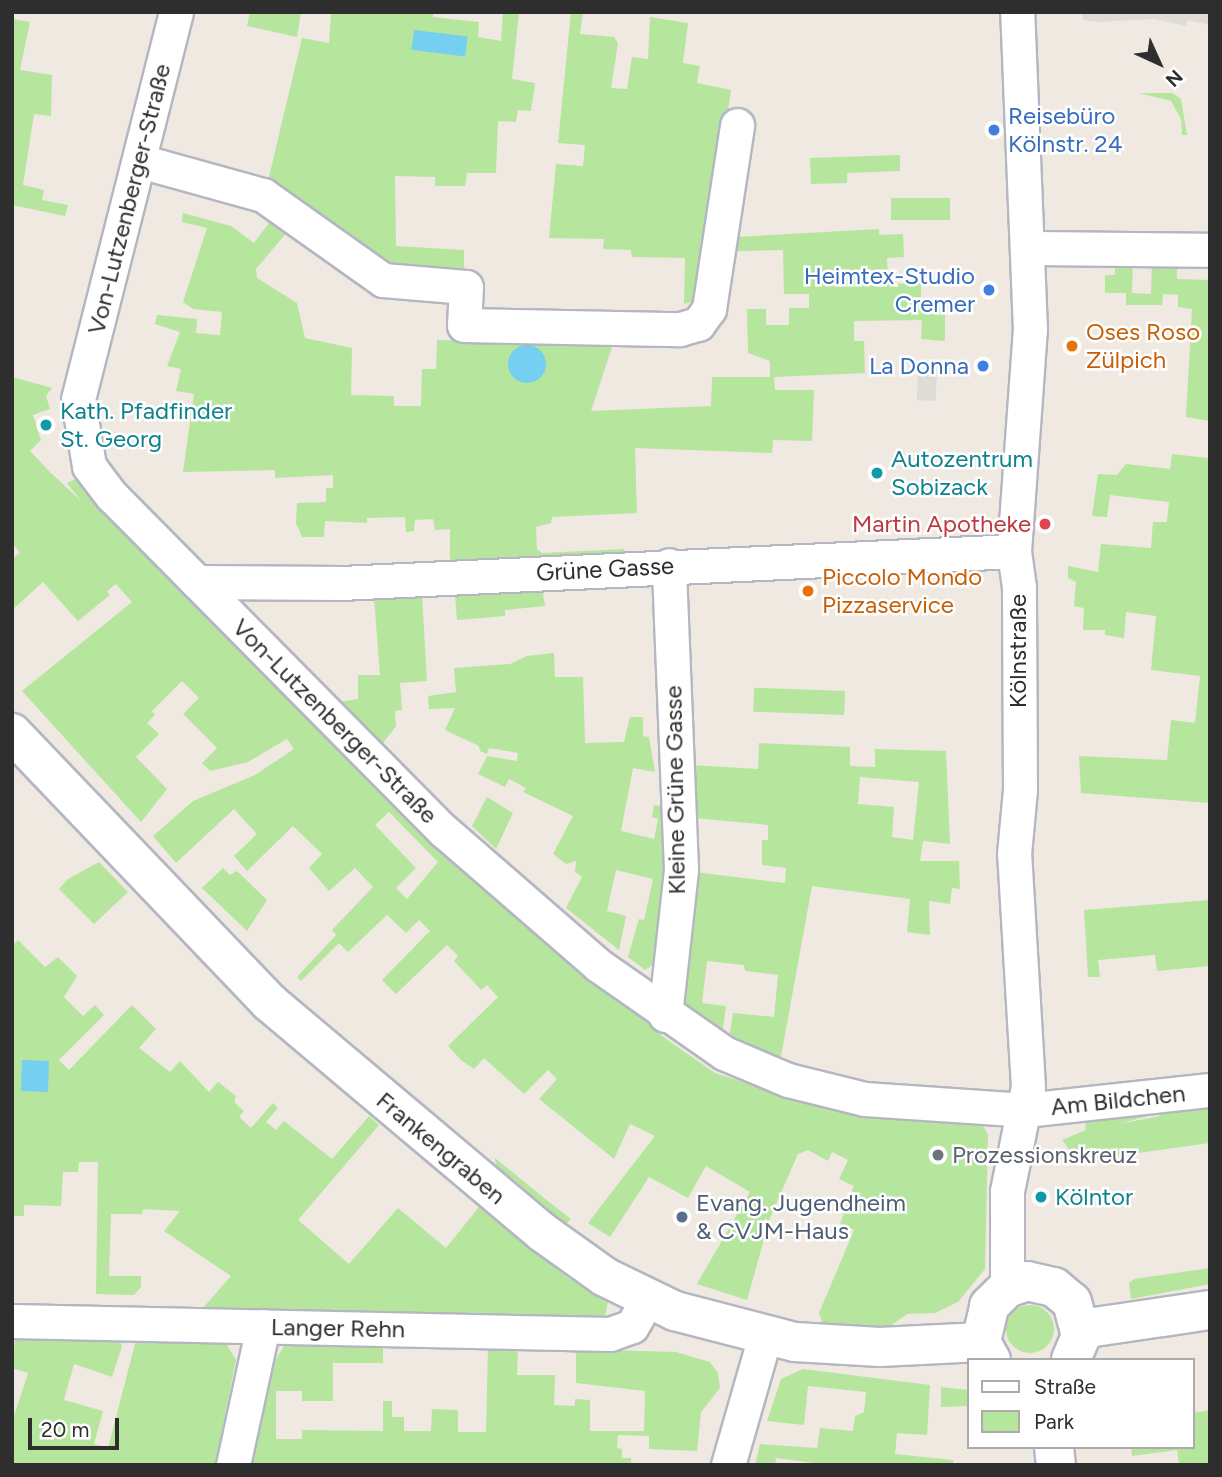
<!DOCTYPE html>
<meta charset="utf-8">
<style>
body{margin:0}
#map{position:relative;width:1222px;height:1477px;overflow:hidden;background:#efe9e1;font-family:Figtree,sans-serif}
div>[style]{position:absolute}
.green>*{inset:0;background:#b6e59e;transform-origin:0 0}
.round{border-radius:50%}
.plaza>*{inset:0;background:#dfdcd8;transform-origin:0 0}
.water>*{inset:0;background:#75cff0;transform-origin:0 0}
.roads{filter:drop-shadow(2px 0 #b4b7c1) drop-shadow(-2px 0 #b4b7c1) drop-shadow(0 2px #b4b7c1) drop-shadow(0 -2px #b4b7c1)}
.minor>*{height:33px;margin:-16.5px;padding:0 16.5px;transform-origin:16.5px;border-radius:16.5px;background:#fff}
.tertiary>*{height:38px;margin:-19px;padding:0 19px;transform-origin:19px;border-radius:19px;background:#fff}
.dots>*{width:19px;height:19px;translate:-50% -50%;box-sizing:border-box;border:4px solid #fff;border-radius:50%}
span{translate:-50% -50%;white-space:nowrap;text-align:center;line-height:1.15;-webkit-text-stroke:5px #fff;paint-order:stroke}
.shop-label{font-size:24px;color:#366cbe}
.left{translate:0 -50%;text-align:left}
.right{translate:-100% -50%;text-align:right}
.street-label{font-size:24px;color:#2e2e2e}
.food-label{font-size:24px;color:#c56008}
.culture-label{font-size:24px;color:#0d838f}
.health-label{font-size:24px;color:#be3a42}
.worship-label{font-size:24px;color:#5b616d}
.service-label{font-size:24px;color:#4e5e75}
.frame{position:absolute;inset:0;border:14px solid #2e2e2e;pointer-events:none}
.legend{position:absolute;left:967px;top:1358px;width:228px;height:91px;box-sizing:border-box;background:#fff;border:2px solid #ababab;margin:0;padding:9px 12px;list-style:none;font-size:21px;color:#2e2e2e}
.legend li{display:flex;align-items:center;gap:14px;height:35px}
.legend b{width:35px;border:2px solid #ababab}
.north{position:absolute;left:1124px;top:28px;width:70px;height:70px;-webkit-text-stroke:5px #fff;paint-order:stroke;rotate:135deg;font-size:19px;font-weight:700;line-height:28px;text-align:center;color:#2e2e2e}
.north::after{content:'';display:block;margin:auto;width:24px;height:32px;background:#2e2e2e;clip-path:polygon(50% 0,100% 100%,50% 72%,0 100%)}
.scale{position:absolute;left:28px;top:1418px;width:91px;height:32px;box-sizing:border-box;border:4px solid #2e2e2e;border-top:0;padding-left:9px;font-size:21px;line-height:24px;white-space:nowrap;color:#2e2e2e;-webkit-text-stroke:5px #fff;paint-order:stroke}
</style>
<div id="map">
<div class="green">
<i style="clip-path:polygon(12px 12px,13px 19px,30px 22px,20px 70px,52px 75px,51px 116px,34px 114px,23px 185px,44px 190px,42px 200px,68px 205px,65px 216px,12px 205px)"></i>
<i style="clip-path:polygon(250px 12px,301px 12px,297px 37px,247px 26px)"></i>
<i style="clip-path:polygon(331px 12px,433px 12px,433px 17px,479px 22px,478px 37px,501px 41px,503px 12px,519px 12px,512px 79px,535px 83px,531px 111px,518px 110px,516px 122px,498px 121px,496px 173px,467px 173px,465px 186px,435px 186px,435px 177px,395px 176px,396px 246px,464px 250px,464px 271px,390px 266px,268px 181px,302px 38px,329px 43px)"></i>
<i style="clip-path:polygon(571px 12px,583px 12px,580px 34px,614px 37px,618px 43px,611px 88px,627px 89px,632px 57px,648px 59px,650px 17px,688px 23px,683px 63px,700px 66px,697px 83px,731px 90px,701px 299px,684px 304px,685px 258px,632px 257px,631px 250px,603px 249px,604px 239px,549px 238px,556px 164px,583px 166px,585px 145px,558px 143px)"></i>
<i style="clip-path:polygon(1139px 93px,1172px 93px,1181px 99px,1187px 135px,1182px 135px,1181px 119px,1171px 101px)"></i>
<i style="clip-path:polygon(900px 155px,900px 171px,847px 173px,847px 183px,811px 184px,810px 158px)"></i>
<i style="left:891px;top:198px;width:59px;height:22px"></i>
<i style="clip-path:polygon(183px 213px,231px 226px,254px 243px,272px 219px,288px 231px,256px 269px,257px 278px,297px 303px,305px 338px,352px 348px,351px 395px,394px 396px,394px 406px,421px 406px,422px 369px,436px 369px,437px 340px,613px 344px,591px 411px,711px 406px,712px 377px,770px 377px,770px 361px,748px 353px,747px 309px,766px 309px,766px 325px,789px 325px,789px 308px,809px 308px,809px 294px,784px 294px,783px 250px,738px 251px,736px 237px,879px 229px,879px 235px,903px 234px,904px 257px,887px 258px,888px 284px,921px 283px,921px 307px,945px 309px,945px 341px,921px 339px,922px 320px,854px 321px,854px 341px,864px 341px,865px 373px,774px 377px,775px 390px,814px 390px,812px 441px,773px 440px,772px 453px,635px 448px,637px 513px,552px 517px,551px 523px,536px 527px,537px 549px,542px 553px,624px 549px,625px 559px,450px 567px,450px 529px,435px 530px,433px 519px,415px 520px,414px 531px,406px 532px,405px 517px,367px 518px,367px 523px,325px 521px,324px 537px,302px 537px,296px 523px,297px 503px,326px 502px,326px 488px,333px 488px,333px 475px,275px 478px,275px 470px,183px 472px,194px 394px,176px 391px,181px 369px,167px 366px,180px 332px,155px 324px,157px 315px,197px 319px,196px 333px,220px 335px,222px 312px,193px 309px,183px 302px,207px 228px,182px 222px)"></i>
<i style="clip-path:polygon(1115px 258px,1133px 262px,1132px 293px,1151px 294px,1152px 263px,1177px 260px,1177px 279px,1210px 280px,1210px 421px,1186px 417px,1192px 309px,1178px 307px,1178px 295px,1163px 294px,1162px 305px,1126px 305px,1126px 293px,1105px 293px,1105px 275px,1115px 275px)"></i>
<i style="clip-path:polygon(evenodd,12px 377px,52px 388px,46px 396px,50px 409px,33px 415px,41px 440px,30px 451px,50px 472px,81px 501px,67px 483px,86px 474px,563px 953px,666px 1039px,715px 1073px,791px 1097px,983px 1126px,988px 1135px,985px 1269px,958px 1302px,935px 1313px,907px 1314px,882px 1332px,824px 1327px,819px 1313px,854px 1230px,840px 1224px,854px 1186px,839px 1179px,848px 1160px,832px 1152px,828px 1161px,808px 1150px,798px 1154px,770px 1218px,747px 1300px,697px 1284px,750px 1192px,706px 1166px,688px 1198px,649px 1177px,610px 1237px,588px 1223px,655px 1136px,630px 1124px,614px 1159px,539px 1099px,557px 1079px,548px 1070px,524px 1094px,484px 1058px,474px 1069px,461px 1060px,448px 1046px,498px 997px,487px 985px,481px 990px,454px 961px,458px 956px,447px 945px,396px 994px,382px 980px,430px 931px,419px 920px,406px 933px,387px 915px,348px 952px,339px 943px,301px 981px,297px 977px,336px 935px,332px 930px,373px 887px,355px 868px,329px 891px,309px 868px,322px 854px,293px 826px,247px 871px,234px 856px,257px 834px,234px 809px,176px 863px,153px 836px,193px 801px,255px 775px,294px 749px,287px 739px,248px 762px,210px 771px,202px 763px,217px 748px,183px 714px,199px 698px,182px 681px,152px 711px,155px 715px,147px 723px,159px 734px,136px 757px,167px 789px,141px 822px,22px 691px,132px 602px,116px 584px,107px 591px,110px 595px,78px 621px,43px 582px,12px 610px,12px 559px,20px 553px,12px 543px,12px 377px,389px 812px,438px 862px,407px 899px,396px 888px,416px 868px,375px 825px,389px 812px)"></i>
<i style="clip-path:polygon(1210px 448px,1210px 803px,1081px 793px,1079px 756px,1167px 760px,1171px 720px,1195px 723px,1200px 676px,1151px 670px,1156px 616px,1126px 612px,1124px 638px,1105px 635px,1105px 630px,1083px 630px,1084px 608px,1074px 606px,1076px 582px,1068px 578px,1068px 566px,1098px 572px,1101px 544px,1151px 548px,1153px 522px,1167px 522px,1169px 502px,1110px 495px,1107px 517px,1092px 516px,1098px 474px,1117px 475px,1126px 464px,1170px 469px,1172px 454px,1208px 458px)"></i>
<i style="clip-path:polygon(542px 587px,545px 606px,505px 610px,505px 616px,457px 620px,455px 594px)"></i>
<i style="clip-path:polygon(422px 595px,427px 681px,400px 683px,402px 710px,395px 711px,396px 726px,383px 743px,339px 702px,358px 699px,358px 675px,380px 675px,374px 598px)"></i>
<i style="clip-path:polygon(554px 653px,555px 677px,583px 677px,585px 743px,624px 742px,630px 717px,643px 717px,643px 736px,649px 737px,655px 772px,633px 768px,621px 831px,654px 839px,658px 819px,652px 817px,654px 805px,668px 807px,669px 877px,657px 962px,645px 970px,628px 957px,639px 919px,644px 920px,653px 879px,616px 870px,607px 911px,626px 916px,619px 950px,566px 908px,582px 877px,575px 872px,576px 861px,566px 864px,553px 854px,573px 816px,523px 792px,526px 788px,509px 779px,505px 787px,478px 774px,487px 756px,517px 761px,518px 753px,489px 748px,487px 754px,480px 751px,479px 746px,445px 730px,455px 708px,429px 709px,428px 696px,456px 692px,454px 668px,510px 664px,527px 656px)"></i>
<i style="left:845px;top:691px;width:24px;height:91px;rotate:92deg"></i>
<i style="clip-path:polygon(evenodd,759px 743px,850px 747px,850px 766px,875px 767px,875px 749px,946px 751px,950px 844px,923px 841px,920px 861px,959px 861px,960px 889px,952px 888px,950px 904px,929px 901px,930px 935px,907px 932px,910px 899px,812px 886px,780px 1062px,729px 1039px,733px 1013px,774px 1017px,778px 975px,745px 971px,744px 965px,707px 961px,702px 1003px,726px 1006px,722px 1036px,680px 1018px,694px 872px,785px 883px,786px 868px,762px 865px,762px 840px,768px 840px,768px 825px,694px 818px,691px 765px,758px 769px,759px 743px,860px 777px,919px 782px,913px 840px,892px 837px,894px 807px,858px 804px,860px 777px)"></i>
<i style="clip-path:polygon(487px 797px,513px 813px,496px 849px,472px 826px)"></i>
<i style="clip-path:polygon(99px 862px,128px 892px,94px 924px,59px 889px,68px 879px)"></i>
<i style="clip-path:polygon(223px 868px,230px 875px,237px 871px,267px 900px,247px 931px,202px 888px)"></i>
<i style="clip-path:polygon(1210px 900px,1210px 966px,1157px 971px,1155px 955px,1098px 960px,1100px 977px,1088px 977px,1084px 910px)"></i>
<i style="clip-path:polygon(18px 940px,45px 967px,58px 957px,77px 976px,64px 997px,83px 1016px,95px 1005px,104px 1015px,59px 1060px,69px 1070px,132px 1005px,156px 1029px,139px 1048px,170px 1072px,180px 1061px,209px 1092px,218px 1082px,236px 1096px,234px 1102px,244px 1111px,239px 1117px,251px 1128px,273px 1103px,278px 1108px,266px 1122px,276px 1130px,284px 1121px,332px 1159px,369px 1116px,379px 1125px,298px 1220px,349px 1264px,398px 1208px,446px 1248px,479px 1207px,568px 1278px,608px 1302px,605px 1316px,202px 1309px,231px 1276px,164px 1231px,180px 1211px,143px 1209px,142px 1214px,111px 1214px,109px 1276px,141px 1276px,141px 1287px,134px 1295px,96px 1294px,98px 1162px,79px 1162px,78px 1172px,63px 1172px,61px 1206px,24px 1205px,24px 1216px,12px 1216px,12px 946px)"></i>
<i style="clip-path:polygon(1210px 1100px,1210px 1143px,1095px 1159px,1069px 1149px,1062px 1140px,1086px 1130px,1085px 1122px,1148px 1108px,1148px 1116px,1118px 1124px,1160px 1116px,1158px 1106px)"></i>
<i style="clip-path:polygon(495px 1158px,544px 1198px,571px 1219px,566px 1224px,496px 1165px)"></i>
<i style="clip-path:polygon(1210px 1268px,1210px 1284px,1131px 1299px,1129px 1283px,1134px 1279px)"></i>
<i class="round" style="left:1006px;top:1305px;width:48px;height:48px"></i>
<i style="clip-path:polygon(15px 1338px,119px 1340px,122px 1346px,112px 1377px,74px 1364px,64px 1400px,103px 1411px,94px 1444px,108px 1448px,136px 1340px,227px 1345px,236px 1360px,215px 1465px,12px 1465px,12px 1422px,28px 1373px,12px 1368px)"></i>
<i style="clip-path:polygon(285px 1344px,383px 1345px,383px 1363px,333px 1363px,333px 1401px,302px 1401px,302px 1391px,276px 1391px,276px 1439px,302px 1439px,302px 1430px,383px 1431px,383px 1401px,392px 1401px,392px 1417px,404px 1417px,404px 1431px,431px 1431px,432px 1409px,458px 1410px,458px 1432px,486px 1432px,488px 1347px,518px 1348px,517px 1375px,555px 1375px,554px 1405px,575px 1406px,575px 1399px,590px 1400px,590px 1431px,644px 1431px,645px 1391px,576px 1383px,576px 1349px,676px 1352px,710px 1362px,718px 1373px,720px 1388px,701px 1412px,697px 1451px,649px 1449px,649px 1436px,618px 1435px,617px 1448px,622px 1449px,622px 1458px,631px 1458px,631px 1463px,249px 1465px,270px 1370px)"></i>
<i style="clip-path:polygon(803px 1369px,930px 1385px,927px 1435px,897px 1433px,895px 1454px,953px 1460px,953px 1465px,830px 1465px,776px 1458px,775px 1465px,755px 1465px,760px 1444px,817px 1448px,820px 1428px,853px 1431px,855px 1416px,864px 1412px,866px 1392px,808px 1386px,804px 1425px,767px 1421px,781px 1379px)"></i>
<i style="clip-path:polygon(941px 1387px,968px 1390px,968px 1406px,941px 1407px)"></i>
<i style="clip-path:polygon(1210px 1410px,1210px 1465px,1179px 1465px,1177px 1450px,1132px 1456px,1131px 1447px,1192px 1447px,1192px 1413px)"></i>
</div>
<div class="plaza">
<i style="clip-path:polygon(1082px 12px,1210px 12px,1210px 25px,1188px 20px,1186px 26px,1154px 19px,1097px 22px,1083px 20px)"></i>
<i style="left:918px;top:373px;width:19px;height:27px;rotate:3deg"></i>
</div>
<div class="water">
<i style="left:414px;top:30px;width:54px;height:20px;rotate:7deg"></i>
<i class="round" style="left:508px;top:345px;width:38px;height:38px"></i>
<i style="left:22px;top:1060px;width:27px;height:31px;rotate:2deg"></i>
</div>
<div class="roads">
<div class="minor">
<i style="left:176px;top:12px;width:400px;rotate:104.2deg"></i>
<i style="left:78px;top:400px;width:67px;rotate:80.5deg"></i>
<i style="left:89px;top:466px;width:38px;rotate:53deg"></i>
<i style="left:112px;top:496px;width:472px;rotate:45.3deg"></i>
<i style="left:444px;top:831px;width:204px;rotate:41deg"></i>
<i style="left:598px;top:965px;width:154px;rotate:34.9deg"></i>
<i style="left:724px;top:1053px;width:69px;rotate:22.9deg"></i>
<i style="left:788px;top:1080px;width:79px;rotate:13.9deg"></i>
<i style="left:865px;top:1099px;width:160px;rotate:3.9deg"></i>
<i style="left:1025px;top:1110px;width:186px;rotate:-6.2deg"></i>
<i style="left:140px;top:161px;width:128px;rotate:15.5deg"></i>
<i style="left:263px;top:195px;width:147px;rotate:35.3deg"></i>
<i style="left:383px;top:280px;width:83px;rotate:4.8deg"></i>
<i style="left:466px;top:287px;width:38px;rotate:93deg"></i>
<i style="left:464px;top:325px;width:216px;rotate:1.1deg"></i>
<i style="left:680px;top:329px;width:19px;rotate:-16deg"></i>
<i style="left:698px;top:324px;width:19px;rotate:-54deg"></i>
<i style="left:709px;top:309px;width:186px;rotate:-81.3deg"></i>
<i style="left:1027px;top:248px;width:183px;rotate:0.6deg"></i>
<i style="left:197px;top:582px;width:144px;rotate:0.4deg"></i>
<i style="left:341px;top:583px;width:674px;rotate:-2.72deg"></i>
<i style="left:665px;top:1015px;width:147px;rotate:-83.7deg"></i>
<i style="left:681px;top:869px;width:304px;rotate:-92.3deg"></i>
<i style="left:1007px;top:1288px;width:97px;rotate:-90deg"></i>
<i style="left:1007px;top:1191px;width:106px;rotate:-78.6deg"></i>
<i style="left:1028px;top:1087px;width:233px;rotate:-93.4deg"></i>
<i style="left:1014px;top:854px;width:65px;rotate:-84.7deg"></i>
<i style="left:1020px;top:789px;width:202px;rotate:-90.3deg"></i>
<i style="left:1019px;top:587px;width:36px;rotate:-98deg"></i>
<i style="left:1014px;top:551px;width:222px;rotate:-85.9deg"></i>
<i style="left:1030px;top:330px;width:318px;rotate:-92.3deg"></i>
<i style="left:12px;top:1321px;width:598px;rotate:1.25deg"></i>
<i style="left:610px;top:1334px;width:23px;rotate:-20deg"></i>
<i style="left:632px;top:1326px;width:30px;rotate:-60deg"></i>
<i style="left:233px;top:1465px;width:142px;rotate:-77.8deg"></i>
<i style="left:728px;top:1465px;width:134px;rotate:-74deg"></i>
</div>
<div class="tertiary">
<i style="left:12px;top:733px;width:372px;rotate:46.3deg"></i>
<i style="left:269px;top:1002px;width:357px;rotate:40.1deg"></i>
<i style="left:542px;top:1232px;width:77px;rotate:35.5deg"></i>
<i style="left:605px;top:1277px;width:78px;rotate:25.9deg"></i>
<i style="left:675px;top:1311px;width:124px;rotate:14.5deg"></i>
<i style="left:795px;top:1342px;width:85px;rotate:3.4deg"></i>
<i style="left:880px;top:1347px;width:101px;rotate:-2.8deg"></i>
<i style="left:1081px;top:1329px;width:130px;rotate:-8.4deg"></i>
<i style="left:991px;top:1360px;width:21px;rotate:-119deg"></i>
<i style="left:981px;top:1342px;width:37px;rotate:-77deg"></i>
<i style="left:989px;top:1306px;width:25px;rotate:-45deg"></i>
<i style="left:1007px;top:1288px;width:21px;rotate:-19deg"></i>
<i style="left:1027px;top:1281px;width:28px;rotate:13deg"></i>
<i style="left:1054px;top:1287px;width:23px;rotate:40deg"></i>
<i style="left:1072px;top:1302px;width:35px;rotate:75deg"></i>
<i style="left:1081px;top:1336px;width:26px;rotate:113deg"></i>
<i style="left:1054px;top:1447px;width:18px;rotate:84deg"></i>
</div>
</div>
<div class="dots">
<i style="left:994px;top:130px;background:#3f7fe0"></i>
<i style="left:989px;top:290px;background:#3f7fe0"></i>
<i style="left:1072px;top:346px;background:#e8710a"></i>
<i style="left:983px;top:366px;background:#3f7fe0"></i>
<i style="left:46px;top:425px;background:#0f9aa8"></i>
<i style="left:877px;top:473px;background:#0f9aa8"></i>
<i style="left:1045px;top:524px;background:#e0444e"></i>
<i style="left:808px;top:591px;background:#e8710a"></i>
<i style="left:938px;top:1155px;background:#6b7280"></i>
<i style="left:1041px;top:1197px;background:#0f9aa8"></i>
<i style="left:682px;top:1217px;background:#5c6f8a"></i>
</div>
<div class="shop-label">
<span class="left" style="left:1008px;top:130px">Reisebüro<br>Kölnstr. 24</span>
<span class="right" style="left:975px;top:290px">Heimtex-Studio<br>Cremer</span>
<span class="right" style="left:969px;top:366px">La Donna</span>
</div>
<div class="street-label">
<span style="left:129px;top:199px;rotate:-76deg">Von-Lutzenberger-Straße</span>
<span style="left:605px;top:569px;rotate:-3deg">Grüne Gasse</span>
<span style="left:1018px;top:651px;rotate:-90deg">Kölnstraße</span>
<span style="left:335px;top:721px;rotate:45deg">Von-Lutzenberger-Straße</span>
<span style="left:675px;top:790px;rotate:-91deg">Kleine Grüne Gasse</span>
<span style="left:1118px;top:1100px;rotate:-6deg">Am Bildchen</span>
<span style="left:441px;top:1148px;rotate:40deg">Frankengraben</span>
<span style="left:338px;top:1328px;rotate:1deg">Langer Rehn</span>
</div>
<div class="food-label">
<span class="left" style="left:1086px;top:346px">Oses Roso<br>Zülpich</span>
<span class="left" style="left:822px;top:591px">Piccolo Mondo<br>Pizzaservice</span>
</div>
<div class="culture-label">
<span class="left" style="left:60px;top:425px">Kath. Pfadfinder<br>St. Georg</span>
<span class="left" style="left:891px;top:473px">Autozentrum<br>Sobizack</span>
<span class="left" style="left:1055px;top:1197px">Kölntor</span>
</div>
<div class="health-label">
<span class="right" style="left:1031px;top:524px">Martin Apotheke</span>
</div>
<div class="worship-label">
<span class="left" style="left:952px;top:1155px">Prozessionskreuz</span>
</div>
<div class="service-label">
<span class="left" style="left:696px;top:1217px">Evang. Jugendheim<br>&amp; CVJM-Haus</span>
</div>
<div class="frame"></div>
<ul class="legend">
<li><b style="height:9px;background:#fff"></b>Straße</li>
<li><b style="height:19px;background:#b6e59e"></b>Park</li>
</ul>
<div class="north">N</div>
<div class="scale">20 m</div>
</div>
